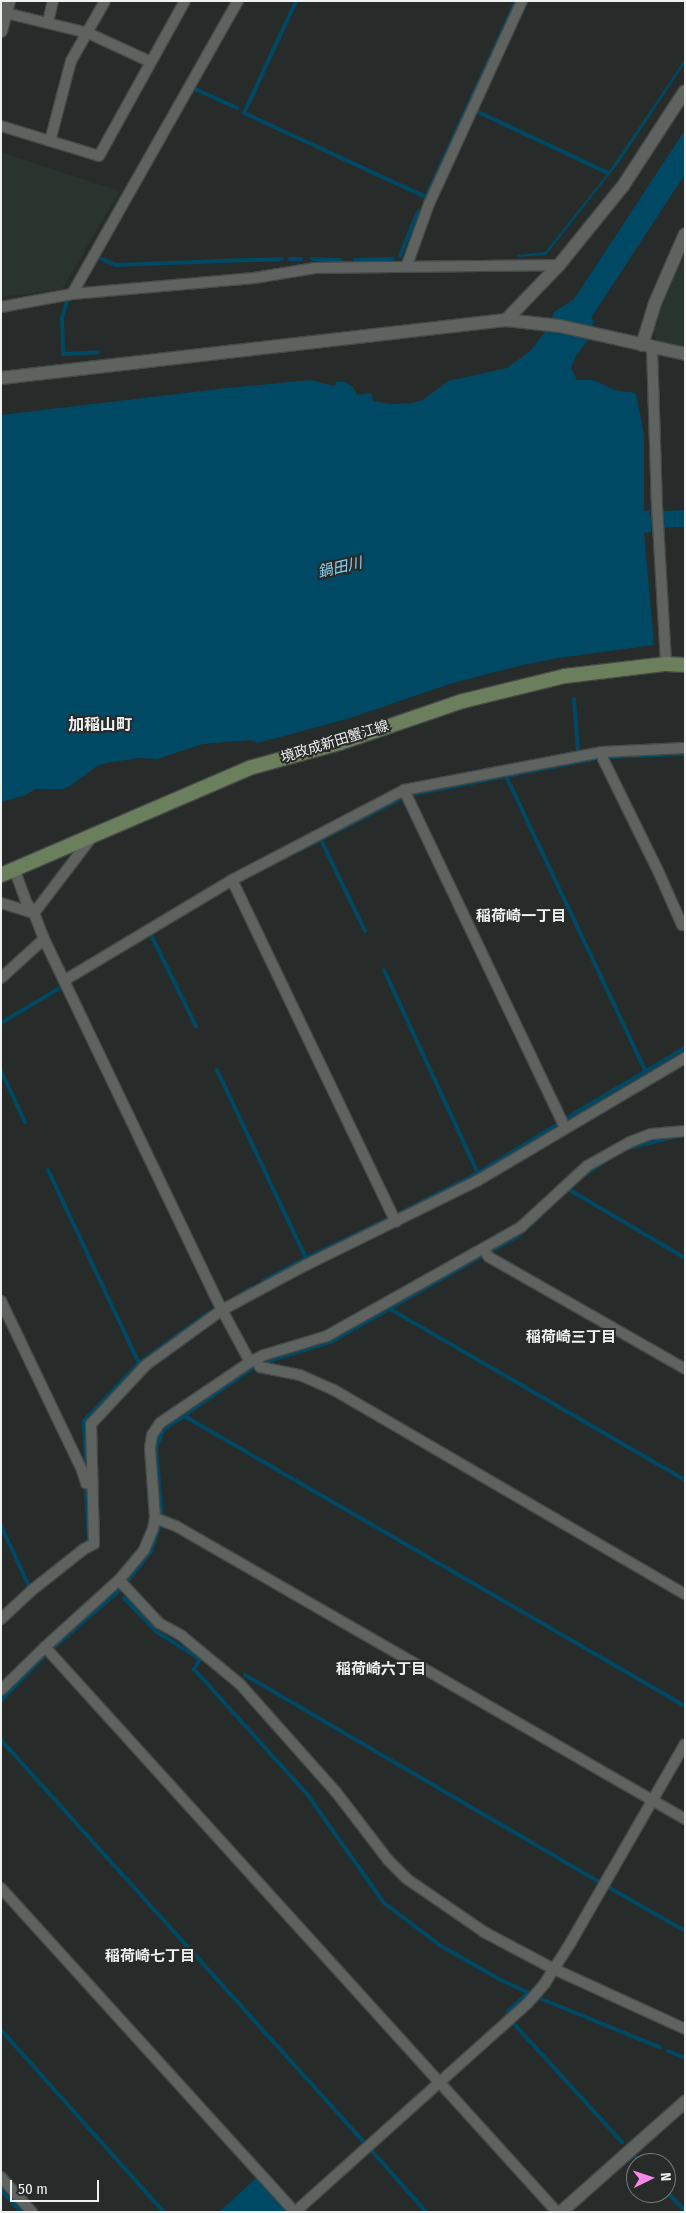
<!DOCTYPE html>
<meta charset="utf-8">
<style>
body{margin:0}
#map{position:relative;width:686px;height:2213px;overflow:hidden;background:#272b29;font-family:"Fira Sans Condensed","Noto Sans JP",sans-serif}
div>[style]{position:absolute}
.built>*{inset:0;background:#29342f}
.water>*{inset:0;background:#004964}
.stream>*{height:4px;margin:-2px;padding:0 2px;transform-origin:2px;border-radius:2px;background:#004964}
.roads{filter:drop-shadow(1px 0 #454947) drop-shadow(-1px 0 #454947) drop-shadow(0 1px #454947) drop-shadow(0 -1px #454947)}
.minor>*{height:10px;margin:-5px;padding:0 5px;transform-origin:5px;border-radius:5px;background:#5e6360}
.tertiary>*{height:12px;margin:-6px;padding:0 6px;transform-origin:6px;border-radius:6px;background:#5e6360}
.secondary>*{height:14px;margin:-7px;padding:0 7px;transform-origin:7px;border-radius:7px;background:#6c7f5c}
span{translate:-50% -50%;white-space:nowrap;text-align:center;line-height:1.15;-webkit-text-stroke:4px #272b29;paint-order:stroke}
.street-label{font-size:14px;color:#eef1f0}
.water-label{font-size:15px;color:#8cd1f5;font-style:italic}
.neighbourhood-label{font-size:15px;color:#eef1f0;font-weight:700}
.quarter-label{font-size:16px;color:#eef1f0;font-weight:700}
.frame{position:absolute;inset:0;border:2px solid #eef1f0;pointer-events:none}
.north{position:absolute;left:626px;top:2153px;width:50px;height:50px;box-sizing:border-box;background:#272b29;border:1px solid #777a79;border-radius:50%;rotate:86deg;font-size:14px;font-weight:700;line-height:20px;text-align:center;color:#eef1f0}
.north::after{content:'';display:block;margin:auto;width:18px;height:22px;background:#f888ea;clip-path:polygon(50% 0,100% 100%,50% 72%,0 100%)}
.scale{position:absolute;left:10px;top:2180px;width:89px;height:22px;box-sizing:border-box;border:2px solid #eef1f0;border-top:0;padding-left:6px;font-size:15px;line-height:18px;white-space:nowrap;color:#eef1f0;-webkit-text-stroke:4px #272b29;paint-order:stroke}
</style>
<div id="map">
<div class="built">
<i style="clip-path:polygon(1px 152px,120px 191px,62px 289px,1px 297px)"></i>
<i style="clip-path:polygon(685px 254px,685px 348px,662px 344px,656px 339px,654px 331px,659px 312px)"></i>
</div>
<div class="water">
<i style="clip-path:polygon(685px 59px,685px 63px,620px 161px,546px 255px,518px 257px,518px 255px,545px 252px,608px 173px)"></i>
<i style="clip-path:polygon(685px 130px,685px 174px,591px 318px,594px 321px,588px 340px,576px 356px,571px 368px,577px 380px,594px 380px,614px 390px,636px 393px,644px 435px,644px 511px,650px 510px,650px 517px,667px 516px,662px 516px,662px 511px,685px 510px,685px 527px,651px 528px,651px 532px,644px 533px,654px 645px,558px 658px,518px 666px,450px 684px,347px 719px,258px 743px,250px 740px,203px 744px,157px 759px,138px 758px,106px 763px,97px 766px,70px 786px,63px 789px,35px 789px,26px 795px,1px 802px,1px 415px,227px 388px,310px 380px,335px 386px,336px 382px,345px 382px,353px 387px,357px 395px,371px 393px,373px 401px,390px 404px,412px 403px,423px 400px,448px 381px,507px 368px,530px 351px,546px 331px,554px 312px,574px 299px)"></i>
<i style="clip-path:polygon(184px 1415px,186px 1417px,165px 1431px,158px 1448px,164px 1519px,153px 1552px,123px 1590px,48px 1655px,1px 1703px,1px 1695px,148px 1550px,156px 1438px,161px 1429px)"></i>
<i style="clip-path:polygon(257px 2177px,287px 2210px,284px 2212px,219px 2212px)"></i>
<i style="clip-path:polygon(1px 2184px,27px 2212px,18px 2212px,1px 2193px)"></i>
</div>
<div class="stream">
<i style="left:296px;top:1px;width:123px;rotate:114.9deg"></i>
<i style="left:244px;top:113px;width:200px;rotate:24.8deg"></i>
<i style="left:426px;top:197px;width:216px;rotate:-65.3deg"></i>
<i style="left:195px;top:89px;width:46px;rotate:24.3deg"></i>
<i style="left:478px;top:112px;width:144px;rotate:25.1deg"></i>
<i style="left:400px;top:256px;width:48px;rotate:-67.8deg"></i>
<i style="left:99px;top:258px;width:18px;rotate:22deg"></i>
<i style="left:116px;top:265px;width:166px;rotate:-2.1deg"></i>
<i style="left:290px;top:259px;width:11px"></i>
<i style="left:312px;top:259px;width:28px;rotate:2deg"></i>
<i style="left:355px;top:260px;width:38px;rotate:-2deg"></i>
<i style="left:67px;top:301px;width:18px;rotate:106deg"></i>
<i style="left:62px;top:318px;width:36px;rotate:88deg"></i>
<i style="left:63px;top:354px;width:35px;rotate:-3deg"></i>
<i style="left:574px;top:699px;width:53px;rotate:85.7deg"></i>
<i style="left:610px;top:757px;width:75px;rotate:-2.3deg"></i>
<i style="left:506px;top:776px;width:325px;rotate:64.7deg"></i>
<i style="left:410px;top:795px;width:187px;rotate:-11.1deg"></i>
<i style="left:321px;top:840px;width:101px;rotate:64.2deg"></i>
<i style="left:298px;top:851px;width:114px;rotate:-27deg"></i>
<i style="left:150px;top:933px;width:104px;rotate:63.7deg"></i>
<i style="left:384px;top:970px;width:224px;rotate:65.2deg"></i>
<i style="left:1px;top:1023px;width:72px;rotate:-30.8deg"></i>
<i style="left:217px;top:1070px;width:208px;rotate:64.7deg"></i>
<i style="left:1px;top:1071px;width:56px;rotate:64.8deg"></i>
<i style="left:567px;top:1118px;width:137px;rotate:-30.7deg"></i>
<i style="left:629px;top:1148px;width:50px;rotate:-13.8deg"></i>
<i style="left:48px;top:1170px;width:213px;rotate:64.8deg"></i>
<i style="left:586px;top:1174px;width:18px;rotate:-34deg"></i>
<i style="left:568px;top:1189px;width:136px;rotate:30.5deg"></i>
<i style="left:398px;top:1214px;width:90px;rotate:-27.1deg"></i>
<i style="left:478px;top:1173px;width:94px;rotate:-31.5deg"></i>
<i style="left:491px;top:1251px;width:31px;rotate:-29deg"></i>
<i style="left:518px;top:1236px;width:30px;rotate:-42deg"></i>
<i style="left:263px;top:1281px;width:49px;rotate:-28.1deg"></i>
<i style="left:306px;top:1258px;width:89px;rotate:-25.4deg"></i>
<i style="left:228px;top:1302px;width:27px;rotate:-31deg"></i>
<i style="left:390px;top:1309px;width:341px;rotate:30.1deg"></i>
<i style="left:182px;top:1417px;width:84px;rotate:-34.8deg"></i>
<i style="left:251px;top:1369px;width:16px;rotate:-27deg"></i>
<i style="left:265px;top:1362px;width:69px;rotate:-16.9deg"></i>
<i style="left:331px;top:1342px;width:172px;rotate:-29.7deg"></i>
<i style="left:183px;top:1417px;width:3px"></i>
<i style="left:186px;top:1417px;width:577px;rotate:30.08deg"></i>
<i style="left:86px;top:1464px;width:43px;rotate:-92.7deg"></i>
<i style="left:84px;top:1421px;width:80px;rotate:-46.5deg"></i>
<i style="left:139px;top:1363px;width:87px;rotate:-35.7deg"></i>
<i style="left:1px;top:1526px;width:66px;rotate:65deg"></i>
<i style="left:81px;top:1546px;width:9px;rotate:-36deg"></i>
<i style="left:88px;top:1541px;width:4px;rotate:-76deg"></i>
<i style="left:89px;top:1537px;width:46px;rotate:-93.7deg"></i>
<i style="left:124px;top:1598px;width:47px;rotate:45.9deg"></i>
<i style="left:157px;top:1632px;width:51px;rotate:32.1deg"></i>
<i style="left:200px;top:1659px;width:12px;rotate:121deg"></i>
<i style="left:194px;top:1669px;width:169px;rotate:47.9deg"></i>
<i style="left:307px;top:1794px;width:133px;rotate:54.8deg"></i>
<i style="left:384px;top:1903px;width:71px;rotate:37deg"></i>
<i style="left:441px;top:1946px;width:67px;rotate:29.6deg"></i>
<i style="left:499px;top:1979px;width:35px;rotate:25deg"></i>
<i style="left:14px;top:1601px;width:55px;rotate:-40.6deg"></i>
<i style="left:245px;top:1675px;width:409px;rotate:30.3deg"></i>
<i style="left:1px;top:1740px;width:540px;rotate:47.93deg"></i>
<i style="left:608px;top:1887px;width:89px;rotate:29.7deg"></i>
<i style="left:539px;top:1998px;width:130px;rotate:22.2deg"></i>
<i style="left:507px;top:2015px;width:4px;rotate:-76deg"></i>
<i style="left:508px;top:2011px;width:28px;rotate:-42deg"></i>
<i style="left:515px;top:2025px;width:159px;rotate:47.6deg"></i>
<i style="left:1px;top:2030px;width:244px;rotate:48.2deg"></i>
<i style="left:668px;top:2051px;width:18px;rotate:22deg"></i>
<i style="left:372px;top:2151px;width:81px;rotate:48.5deg"></i>
<i style="left:636px;top:2158px;width:7px;rotate:45deg"></i>
<i style="left:666px;top:2191px;width:28px;rotate:46deg"></i>
</div>
<div class="roads">
<div class="minor">
<i style="left:6px;top:13px;width:84px;rotate:13.7deg"></i>
<i style="left:88px;top:33px;width:69px;rotate:24.7deg"></i>
<i style="left:48px;top:22px;width:22px;rotate:-77deg"></i>
<i style="left:1px;top:126px;width:102px;rotate:17deg"></i>
<i style="left:99px;top:156px;width:177px;rotate:-61deg"></i>
<i style="left:50px;top:141px;width:83px;rotate:-75.3deg"></i>
<i style="left:71px;top:61px;width:69px;rotate:-60.5deg"></i>
<i style="left:407px;top:265px;width:65px;rotate:-70.2deg"></i>
<i style="left:429px;top:204px;width:223px;rotate:-65.4deg"></i>
<i style="left:72px;top:294px;width:337px;rotate:-60.5deg"></i>
<i style="left:1px;top:307px;width:72px;rotate:-10.4deg"></i>
<i style="left:72px;top:294px;width:183px;rotate:-5deg"></i>
<i style="left:254px;top:278px;width:62px;rotate:-9.3deg"></i>
<i style="left:315px;top:268px;width:244px;rotate:-0.7deg"></i>
<i style="left:652px;top:348px;width:158px;rotate:88.2deg"></i>
<i style="left:657px;top:506px;width:158px;rotate:86.7deg"></i>
<i style="left:602px;top:752px;width:7px;rotate:82deg"></i>
<i style="left:603px;top:759px;width:127px;rotate:63.8deg"></i>
<i style="left:659px;top:873px;width:57px;rotate:66.1deg"></i>
<i style="left:682px;top:925px;width:3px;rotate:-18deg"></i>
<i style="left:404px;top:790px;width:374px;rotate:64.5deg"></i>
<i style="left:15px;top:871px;width:33px;rotate:70deg"></i>
<i style="left:26px;top:902px;width:14px;rotate:54deg"></i>
<i style="left:34px;top:913px;width:28px;rotate:69deg"></i>
<i style="left:44px;top:939px;width:411px;rotate:64.4deg"></i>
<i style="left:222px;top:1310px;width:59px;rotate:61.7deg"></i>
<i style="left:232px;top:880px;width:379px;rotate:64.4deg"></i>
<i style="left:1px;top:903px;width:34px;rotate:17deg"></i>
<i style="left:34px;top:913px;width:96px;rotate:-52.7deg"></i>
<i style="left:1px;top:978px;width:58px;rotate:-42.2deg"></i>
<i style="left:65px;top:980px;width:195px;rotate:-30.9deg"></i>
<i style="left:232px;top:880px;width:194px;rotate:-27.6deg"></i>
<i style="left:404px;top:790px;width:202px;rotate:-10.9deg"></i>
<i style="left:602px;top:752px;width:83px;rotate:-2.8deg"></i>
<i style="left:483px;top:1249px;width:10px;rotate:53deg"></i>
<i style="left:489px;top:1257px;width:226px;rotate:29.7deg"></i>
<i style="left:1px;top:1301px;width:187px;rotate:64.4deg"></i>
<i style="left:82px;top:1470px;width:14px;rotate:73deg"></i>
<i style="left:86px;top:1483px;width:6px"></i>
<i style="left:255px;top:1359px;width:9px;rotate:58deg"></i>
<i style="left:260px;top:1367px;width:41px;rotate:11.3deg"></i>
<i style="left:300px;top:1375px;width:37px;rotate:24deg"></i>
<i style="left:334px;top:1390px;width:406px;rotate:30.2deg"></i>
<i style="left:155px;top:1518px;width:22px;rotate:21deg"></i>
<i style="left:176px;top:1526px;width:587px;rotate:29.93deg"></i>
<i style="left:119px;top:1580px;width:59px;rotate:47.1deg"></i>
<i style="left:159px;top:1623px;width:26px;rotate:29deg"></i>
<i style="left:182px;top:1636px;width:75px;rotate:39.6deg"></i>
<i style="left:240px;top:1684px;width:144px;rotate:48.4deg"></i>
<i style="left:336px;top:1792px;width:86px;rotate:52.6deg"></i>
<i style="left:388px;top:1860px;width:27px;rotate:45deg"></i>
<i style="left:407px;top:1879px;width:93px;rotate:34.5deg"></i>
<i style="left:484px;top:1932px;width:79px;rotate:27.9deg"></i>
<i style="left:554px;top:1969px;width:144px;rotate:24.6deg"></i>
<i style="left:1px;top:1619px;width:41px;rotate:-43deg"></i>
<i style="left:31px;top:1591px;width:68px;rotate:-38.4deg"></i>
<i style="left:84px;top:1549px;width:11px;rotate:-27deg"></i>
<i style="left:94px;top:1544px;width:120px;rotate:-91.4deg"></i>
<i style="left:91px;top:1424px;width:81px;rotate:-47deg"></i>
<i style="left:146px;top:1365px;width:94px;rotate:-35.9deg"></i>
<i style="left:222px;top:1310px;width:95px;rotate:-28.2deg"></i>
<i style="left:306px;top:1265px;width:191px;rotate:-26.2deg"></i>
<i style="left:477px;top:1181px;width:242px;rotate:-30.6deg"></i>
<i style="left:45px;top:1647px;width:762px;rotate:47.82deg"></i>
<i style="left:1px;top:1690px;width:62px;rotate:-44.3deg"></i>
<i style="left:45px;top:1647px;width:100px;rotate:-42.2deg"></i>
<i style="left:119px;top:1580px;width:39px;rotate:-50deg"></i>
<i style="left:144px;top:1550px;width:23px;rotate:-67deg"></i>
<i style="left:153px;top:1529px;width:11px;rotate:-80deg"></i>
<i style="left:155px;top:1518px;width:70px;rotate:-94.1deg"></i>
<i style="left:150px;top:1448px;width:13px;rotate:-81deg"></i>
<i style="left:152px;top:1435px;width:14px;rotate:-56deg"></i>
<i style="left:160px;top:1423px;width:109px;rotate:-34.1deg"></i>
<i style="left:250px;top:1362px;width:16px;rotate:-27deg"></i>
<i style="left:264px;top:1355px;width:66px;rotate:-16.8deg"></i>
<i style="left:327px;top:1336px;width:223px;rotate:-29.3deg"></i>
<i style="left:521px;top:1227px;width:90px;rotate:-42.7deg"></i>
<i style="left:587px;top:1166px;width:49px;rotate:-29.2deg"></i>
<i style="left:630px;top:1142px;width:22px;rotate:-21deg"></i>
<i style="left:651px;top:1134px;width:34px;rotate:-5deg"></i>
<i style="left:1px;top:1888px;width:438px;rotate:47.8deg"></i>
<i style="left:1px;top:2177px;width:47px;rotate:48.5deg"></i>
<i style="left:295px;top:2212px;width:312px;rotate:-41.9deg"></i>
<i style="left:527px;top:2004px;width:28px;rotate:-49deg"></i>
<i style="left:545px;top:1983px;width:49px;rotate:-57.6deg"></i>
<i style="left:571px;top:1942px;width:228px;rotate:-60.1deg"></i>
</div>
<div class="tertiary">
<i style="left:1px;top:31px;width:31px;rotate:-75deg"></i>
<i style="left:506px;top:320px;width:76px;rotate:-46.1deg"></i>
<i style="left:559px;top:265px;width:102px;rotate:-51deg"></i>
<i style="left:623px;top:186px;width:113px;rotate:-56.9deg"></i>
<i style="left:642px;top:345px;width:44px;rotate:-72.8deg"></i>
<i style="left:655px;top:303px;width:75px;rotate:-66.5deg"></i>
<i style="left:1px;top:378px;width:508px;rotate:-6.55deg"></i>
<i style="left:506px;top:320px;width:54px;rotate:6.3deg"></i>
<i style="left:560px;top:326px;width:128px;rotate:12.6deg"></i>
<i style="left:561px;top:2212px;width:166px;rotate:-41.6deg"></i>
</div>
<div class="secondary">
<i style="left:1px;top:875px;width:270px;rotate:-23.3deg"></i>
<i style="left:249px;top:768px;width:94px;rotate:-15.4deg"></i>
<i style="left:340px;top:743px;width:130px;rotate:-18.9deg"></i>
<i style="left:463px;top:701px;width:105px;rotate:-13.8deg"></i>
<i style="left:565px;top:676px;width:102px;rotate:-6.8deg"></i>
<i style="left:666px;top:664px;width:19px;rotate:3deg"></i>
</div>
</div>
<div class="street-label">
<span style="left:335px;top:742px;rotate:-17deg">境政成新田蟹江線</span>
</div>
<div class="water-label">
<span style="left:340px;top:568px;rotate:-13deg">鍋田川</span>
</div>
<div class="neighbourhood-label">
<span style="left:521px;top:917px">稲荷崎一丁目</span>
<span style="left:571px;top:1338px">稲荷崎三丁目</span>
<span style="left:381px;top:1670px">稲荷崎六丁目</span>
<span style="left:150px;top:1957px">稲荷崎七丁目</span>
</div>
<div class="quarter-label">
<span style="left:100px;top:725px">加稲山町</span>
</div>
<div class="frame"></div>
<div class="north">N</div>
<div class="scale">50 m</div>
</div>
